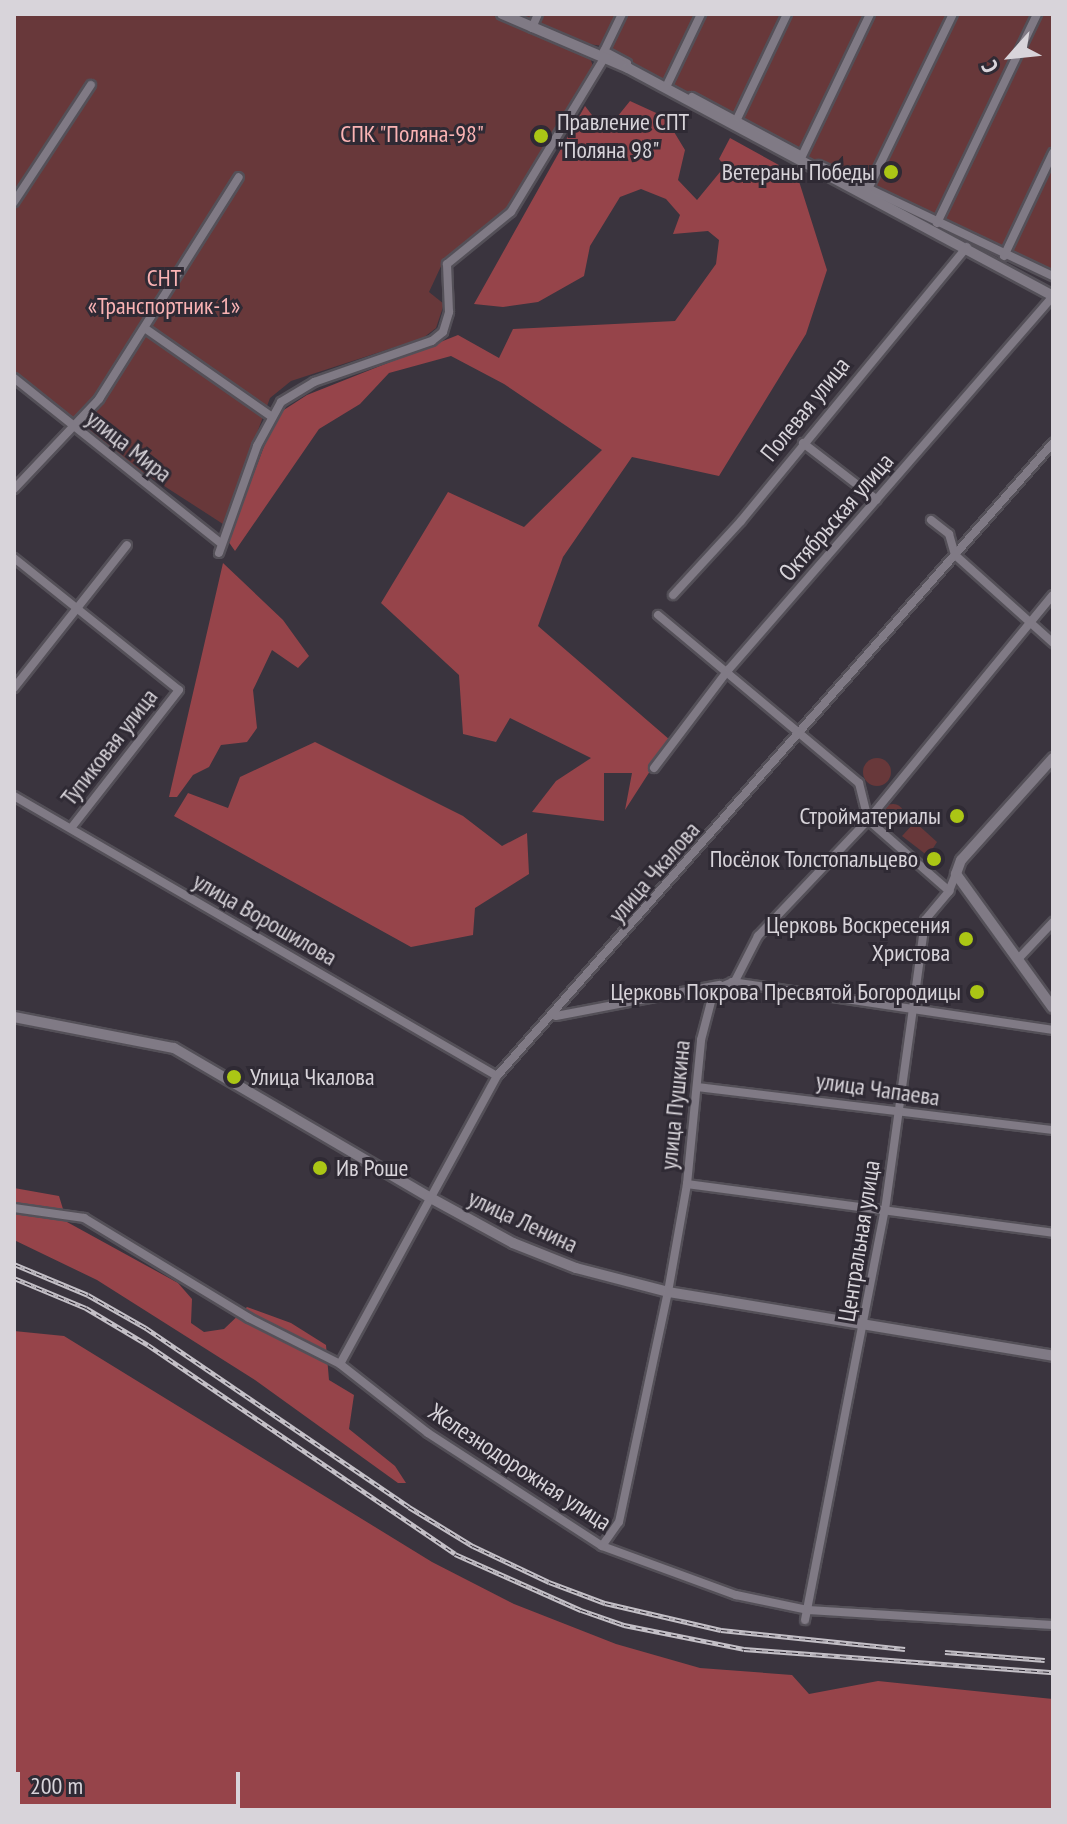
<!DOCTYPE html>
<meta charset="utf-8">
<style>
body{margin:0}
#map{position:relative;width:1067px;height:1824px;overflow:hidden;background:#3a343e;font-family:"PT Sans Narrow",sans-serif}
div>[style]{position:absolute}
.green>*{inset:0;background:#68383a}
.round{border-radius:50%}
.forest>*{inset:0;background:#96444a}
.roads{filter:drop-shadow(2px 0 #545058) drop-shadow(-2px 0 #545058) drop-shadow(0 2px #545058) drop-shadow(0 -2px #545058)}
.minor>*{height:8px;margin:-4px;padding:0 4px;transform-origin:4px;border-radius:4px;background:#807a85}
.tertiary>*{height:10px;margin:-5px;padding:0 5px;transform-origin:5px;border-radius:5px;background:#807a85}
.rail>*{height:5px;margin-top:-2.5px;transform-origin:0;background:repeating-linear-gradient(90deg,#2f2a34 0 6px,#c4c0c7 0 12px);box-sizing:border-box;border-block:2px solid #c4c0c7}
.dots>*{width:22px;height:22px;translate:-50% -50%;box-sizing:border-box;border:4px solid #2f2a34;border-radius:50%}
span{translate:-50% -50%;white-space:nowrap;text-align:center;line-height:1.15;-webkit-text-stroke:6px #2f2a34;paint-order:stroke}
.poi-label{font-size:24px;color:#d8d4da}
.left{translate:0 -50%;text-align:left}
.right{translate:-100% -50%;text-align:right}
.park-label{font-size:24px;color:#fab3b4}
.street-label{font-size:24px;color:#d8d4da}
.frame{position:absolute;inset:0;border:16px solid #d8d4da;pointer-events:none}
.north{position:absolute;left:971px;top:16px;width:80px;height:80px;-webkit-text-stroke:6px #2f2a34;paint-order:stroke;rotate:243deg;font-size:22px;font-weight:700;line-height:32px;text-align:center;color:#d8d4da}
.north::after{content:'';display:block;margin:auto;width:28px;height:36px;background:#d8d4da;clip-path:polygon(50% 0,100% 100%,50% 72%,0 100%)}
.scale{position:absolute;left:16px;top:1772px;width:224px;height:36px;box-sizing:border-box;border:4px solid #d8d4da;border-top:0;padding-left:10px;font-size:24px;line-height:28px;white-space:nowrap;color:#d8d4da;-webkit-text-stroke:6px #2f2a34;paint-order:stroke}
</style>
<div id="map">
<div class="green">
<i style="clip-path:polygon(14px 14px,490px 14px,590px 58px,593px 66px,515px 204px,443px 262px,429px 292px,444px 304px,436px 328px,423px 338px,291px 381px,270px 398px,223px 524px,79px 431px,14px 375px)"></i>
<i style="clip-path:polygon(507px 14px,1053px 14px,1053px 282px,889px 203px,603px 46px,565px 41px)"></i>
<i class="round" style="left:863px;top:758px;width:28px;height:28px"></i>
<i class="round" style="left:882px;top:804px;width:22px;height:22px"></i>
<i style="clip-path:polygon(915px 822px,937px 842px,928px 856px,902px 836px)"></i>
</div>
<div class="forest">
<i style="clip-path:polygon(630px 101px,665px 117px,685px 150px,678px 180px,697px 200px,725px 166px,719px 159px,730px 138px,797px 175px,827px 270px,806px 334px,719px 476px,632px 457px,563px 557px,538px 626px,670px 740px,625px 810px,632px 773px,604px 773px,604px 821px,532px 812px,556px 781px,591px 758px,510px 718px,496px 742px,463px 734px,459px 675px,381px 603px,448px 492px,524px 527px,602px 450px,504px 384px,451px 356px,389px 373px,360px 404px,319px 429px,235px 551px,228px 541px,276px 415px,307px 395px,458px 335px,499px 358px,513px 329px,675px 321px,716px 264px,719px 240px,708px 231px,673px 234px,680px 215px,666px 199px,641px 189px,620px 197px,590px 246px,584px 276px,538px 302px,503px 307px,474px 304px,585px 106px,605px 132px)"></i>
<i style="clip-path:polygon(223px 563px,283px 620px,309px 656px,298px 668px,272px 650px,253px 690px,257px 728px,247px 742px,221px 745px,209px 767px,193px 775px,177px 797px,169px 797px)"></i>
<i style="clip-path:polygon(315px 742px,463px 816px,502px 846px,527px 833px,529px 874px,475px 908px,473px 935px,411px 947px,174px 816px,188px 793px,228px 808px,240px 777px)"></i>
<i style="clip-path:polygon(14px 1188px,59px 1196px,67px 1222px,178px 1283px,192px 1299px,191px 1323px,204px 1332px,224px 1329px,247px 1307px,291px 1323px,326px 1345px,329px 1380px,354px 1395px,349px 1429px,395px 1466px,406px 1483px,398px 1483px,255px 1380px,97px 1280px,14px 1240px)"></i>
<i style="clip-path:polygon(14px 1331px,64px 1336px,432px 1562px,514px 1604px,616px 1644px,700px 1668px,792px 1675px,809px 1694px,878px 1681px,1053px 1699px,1053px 1810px,14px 1810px)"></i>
</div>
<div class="roads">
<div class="minor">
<i style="left:622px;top:14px;width:41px;rotate:115.9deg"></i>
<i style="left:604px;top:51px;width:26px;rotate:28deg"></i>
<i style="left:532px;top:28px;width:15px;rotate:-67deg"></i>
<i style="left:667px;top:85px;width:79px;rotate:-64.4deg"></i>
<i style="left:692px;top:97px;width:123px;rotate:28.2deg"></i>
<i style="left:737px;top:119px;width:116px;rotate:-64.5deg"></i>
<i style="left:802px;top:156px;width:157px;rotate:-64.4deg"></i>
<i style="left:819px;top:165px;width:259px;rotate:25.4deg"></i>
<i style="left:867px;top:191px;width:197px;rotate:-64.1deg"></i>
<i style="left:14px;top:202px;width:140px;rotate:-56.7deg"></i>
<i style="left:937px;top:223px;width:232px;rotate:-64.4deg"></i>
<i style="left:1004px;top:256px;width:114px;rotate:-64.6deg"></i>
<i style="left:146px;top:329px;width:154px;rotate:34.9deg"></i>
<i style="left:14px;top:378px;width:265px;rotate:38.6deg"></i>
<i style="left:803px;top:443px;width:93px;rotate:37.6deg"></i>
<i style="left:14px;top:489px;width:124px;rotate:-46.6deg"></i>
<i style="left:99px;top:399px;width:262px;rotate:-57.8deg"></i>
<i style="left:931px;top:520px;width:23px;rotate:38deg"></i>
<i style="left:949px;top:534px;width:22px;rotate:74deg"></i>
<i style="left:955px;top:555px;width:132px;rotate:41.9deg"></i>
<i style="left:219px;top:553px;width:114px;rotate:-70.4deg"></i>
<i style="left:257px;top:446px;width:50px;rotate:-61.4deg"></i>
<i style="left:281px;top:402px;width:39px;rotate:-31deg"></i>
<i style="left:314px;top:382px;width:125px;rotate:-19.2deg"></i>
<i style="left:432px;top:341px;width:14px;rotate:-39deg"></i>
<i style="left:443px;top:332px;width:21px;rotate:-73deg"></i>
<i style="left:449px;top:312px;width:48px;rotate:-92.4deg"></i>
<i style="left:447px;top:264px;width:82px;rotate:-39.1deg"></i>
<i style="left:511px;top:212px;width:178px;rotate:-58.8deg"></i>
<i style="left:14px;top:558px;width:211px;rotate:38.7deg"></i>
<i style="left:179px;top:690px;width:175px;rotate:128deg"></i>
<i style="left:673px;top:595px;width:100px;rotate:-47.4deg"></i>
<i style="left:741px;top:521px;width:355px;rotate:-50.5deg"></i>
<i style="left:658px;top:615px;width:262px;rotate:39.9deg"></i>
<i style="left:859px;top:783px;width:38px;rotate:76deg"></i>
<i style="left:868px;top:820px;width:108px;rotate:41.2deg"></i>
<i style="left:14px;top:688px;width:182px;rotate:-51.7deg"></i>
<i style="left:654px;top:768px;width:124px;rotate:-52.9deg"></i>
<i style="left:729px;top:669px;width:494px;rotate:-49deg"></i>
<i style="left:14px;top:796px;width:558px;rotate:30.1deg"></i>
<i style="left:1019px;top:958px;width:50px;rotate:-46.6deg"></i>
<i style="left:732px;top:982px;width:325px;rotate:8.5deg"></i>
<i style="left:556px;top:1016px;width:166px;rotate:-10.8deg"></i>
<i style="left:697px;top:1087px;width:359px;rotate:6.9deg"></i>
<i style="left:687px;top:1184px;width:369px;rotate:7.6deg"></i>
<i style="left:14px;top:1208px;width:71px;rotate:8.1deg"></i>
<i style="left:84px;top:1218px;width:193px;rotate:31.2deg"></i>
<i style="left:249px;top:1318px;width:102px;rotate:26.8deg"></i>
<i style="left:340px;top:1364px;width:112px;rotate:38.1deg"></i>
<i style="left:428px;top:1433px;width:207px;rotate:33deg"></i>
<i style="left:602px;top:1546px;width:143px;rotate:20.1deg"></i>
<i style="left:736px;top:1595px;width:74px;rotate:11.8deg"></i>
<i style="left:808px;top:1610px;width:245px;rotate:3.5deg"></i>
<i style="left:340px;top:1364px;width:328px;rotate:-61.4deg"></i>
<i style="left:497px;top:1076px;width:843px;rotate:-48.71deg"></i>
<i style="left:602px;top:1546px;width:29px;rotate:-55deg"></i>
<i style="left:619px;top:1522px;width:235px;rotate:-78deg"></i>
<i style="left:668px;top:1292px;width:110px;rotate:-80deg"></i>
<i style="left:687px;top:1184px;width:145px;rotate:-84.4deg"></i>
<i style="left:701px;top:1040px;width:52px;rotate:-75.4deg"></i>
<i style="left:714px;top:990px;width:23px;rotate:-23deg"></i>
<i style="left:735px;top:981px;width:51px;rotate:-62.9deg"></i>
<i style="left:758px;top:936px;width:160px;rotate:-46.5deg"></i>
<i style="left:868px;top:820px;width:291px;rotate:-50.6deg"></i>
<i style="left:805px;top:1620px;width:418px;rotate:-79deg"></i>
<i style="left:885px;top:1210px;width:293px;rotate:-82.1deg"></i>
<i style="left:925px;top:920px;width:38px;rotate:-50deg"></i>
<i style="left:949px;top:891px;width:18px;rotate:-68deg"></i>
</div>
<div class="tertiary">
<i style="left:502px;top:14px;width:137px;rotate:23.2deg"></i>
<i style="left:628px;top:68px;width:482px;rotate:28.2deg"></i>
<i style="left:1053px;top:758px;width:137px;rotate:132deg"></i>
<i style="left:961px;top:860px;width:15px;rotate:110deg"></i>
<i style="left:956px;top:874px;width:165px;rotate:54.1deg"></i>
<i style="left:14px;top:1017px;width:163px;rotate:11deg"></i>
<i style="left:174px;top:1048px;width:295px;rotate:30.3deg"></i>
<i style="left:429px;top:1197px;width:96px;rotate:28.7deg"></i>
<i style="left:513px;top:1243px;width:68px;rotate:21.6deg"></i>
<i style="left:576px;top:1268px;width:95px;rotate:14.6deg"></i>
<i style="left:668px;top:1292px;width:390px;rotate:9.4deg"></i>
</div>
</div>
<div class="rail">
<i style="left:14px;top:1264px;width:80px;rotate:22.7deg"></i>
<i style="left:88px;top:1295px;width:67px;rotate:29.6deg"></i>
<i style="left:146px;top:1328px;width:318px;rotate:34.2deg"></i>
<i style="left:409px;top:1507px;width:75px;rotate:31.4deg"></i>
<i style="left:473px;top:1546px;width:84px;rotate:25.3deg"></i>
<i style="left:549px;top:1582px;width:60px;rotate:20.6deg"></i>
<i style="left:605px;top:1603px;width:119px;rotate:13.1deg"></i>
<i style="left:721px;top:1630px;width:185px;rotate:5.9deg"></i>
<i style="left:14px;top:1278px;width:78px;rotate:22.6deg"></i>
<i style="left:86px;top:1308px;width:72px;rotate:30.8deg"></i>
<i style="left:148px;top:1345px;width:371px;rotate:34.2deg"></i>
<i style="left:455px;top:1554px;width:138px;rotate:24deg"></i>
<i style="left:581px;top:1610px;width:46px;rotate:19.2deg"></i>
<i style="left:624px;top:1625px;width:122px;rotate:11.3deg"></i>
<i style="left:744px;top:1649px;width:310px;rotate:4.3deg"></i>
<i style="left:945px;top:1652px;width:100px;rotate:4.6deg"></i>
</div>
<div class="dots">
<i style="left:541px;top:136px;background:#abc615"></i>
<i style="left:891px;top:172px;background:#abc615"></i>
<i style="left:957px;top:816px;background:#abc615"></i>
<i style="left:934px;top:859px;background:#abc615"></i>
<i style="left:966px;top:939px;background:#abc615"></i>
<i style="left:977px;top:992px;background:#abc615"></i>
<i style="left:234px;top:1077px;background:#abc615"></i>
<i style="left:320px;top:1168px;background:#abc615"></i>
</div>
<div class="poi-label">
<span class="left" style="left:557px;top:136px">Правление СПТ<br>"Поляна 98"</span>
<span class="right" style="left:875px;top:172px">Ветераны Победы</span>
<span class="right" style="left:941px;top:816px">Стройматериалы</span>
<span class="right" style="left:918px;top:859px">Посёлок Толстопальцево</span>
<span class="right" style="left:950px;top:939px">Церковь Воскресения<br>Христова</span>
<span class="right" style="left:961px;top:992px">Церковь Покрова Пресвятой Богородицы</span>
<span class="left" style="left:250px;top:1077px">Улица Чкалова</span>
<span class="left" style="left:336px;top:1168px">Ив Роше</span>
</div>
<div class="park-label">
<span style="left:412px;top:134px">СПК "Поляна-98"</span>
<span style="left:164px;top:292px">СНТ<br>«Транспортник-1»</span>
</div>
<div class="street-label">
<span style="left:805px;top:409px;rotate:-51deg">Полевая улица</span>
<span style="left:129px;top:446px;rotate:38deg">улица Мира</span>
<span style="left:836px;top:517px;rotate:-49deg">Октябрьская улица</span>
<span style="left:109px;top:747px;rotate:-52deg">Тупиковая улица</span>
<span style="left:654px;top:872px;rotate:-49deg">улица Чкалова</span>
<span style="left:265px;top:919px;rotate:30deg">улица Ворошилова</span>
<span style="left:878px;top:1089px;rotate:8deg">улица Чапаева</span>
<span style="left:675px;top:1105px;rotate:-84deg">улица Пушкина</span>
<span style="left:523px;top:1221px;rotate:25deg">улица Ленина</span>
<span style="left:859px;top:1241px;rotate:-81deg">Центральная улица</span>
<span style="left:520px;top:1467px;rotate:33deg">Железнодорожная улица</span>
</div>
<div class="frame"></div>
<div class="north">С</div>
<div class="scale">200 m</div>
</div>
